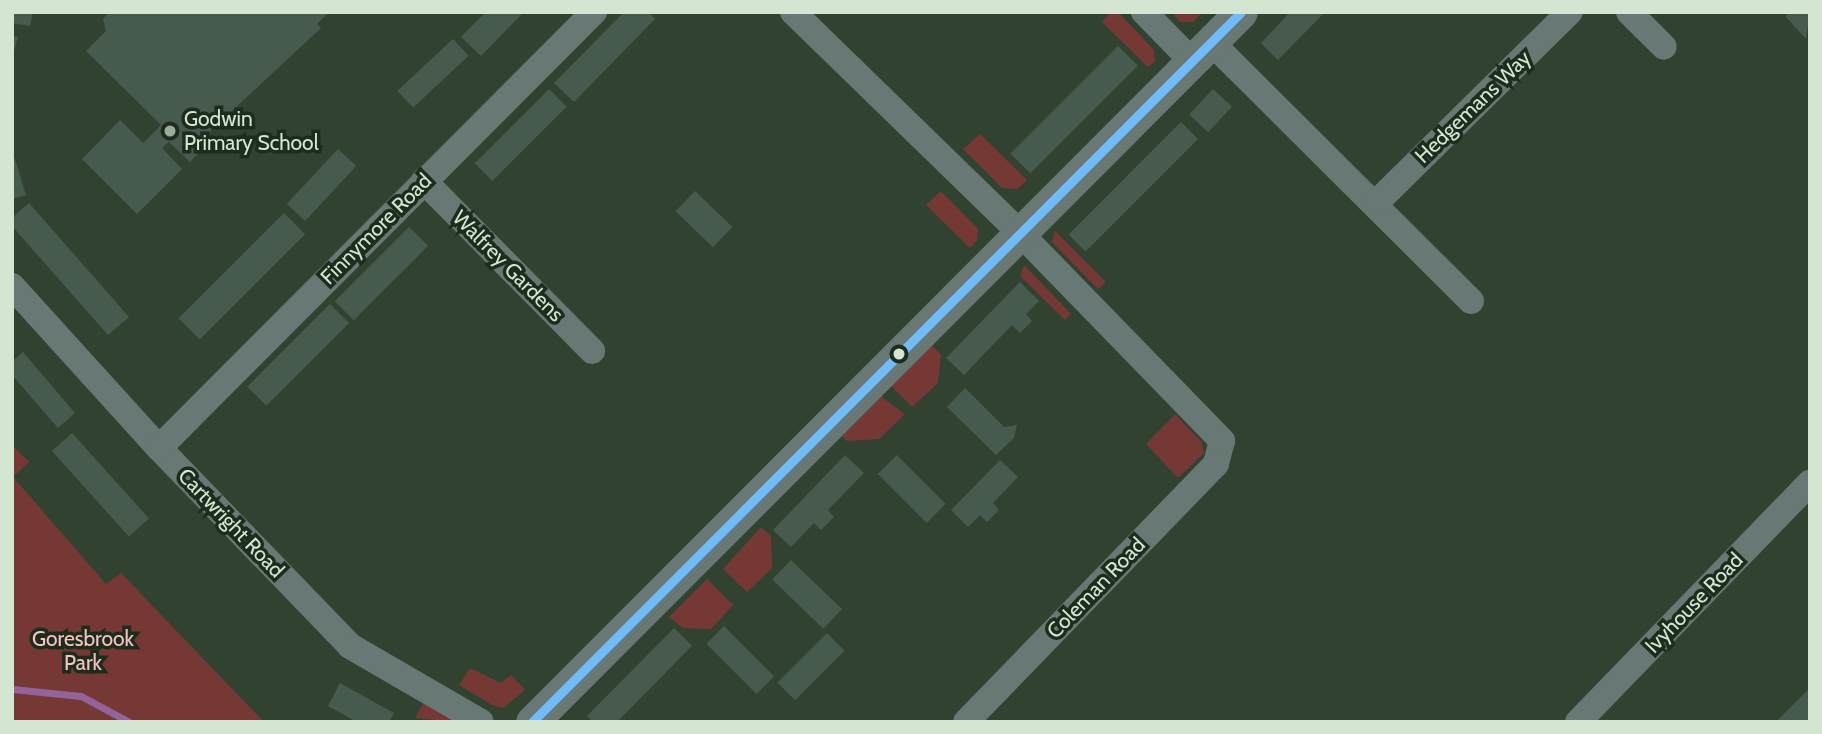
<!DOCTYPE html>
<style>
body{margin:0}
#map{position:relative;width:1822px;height:734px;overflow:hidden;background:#324231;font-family:Cabin,sans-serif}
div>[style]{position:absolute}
.green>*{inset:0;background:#763835}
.stream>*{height:7px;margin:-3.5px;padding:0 3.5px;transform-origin:3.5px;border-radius:3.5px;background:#93649a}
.building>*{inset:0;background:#465b4d;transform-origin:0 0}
.minor>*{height:26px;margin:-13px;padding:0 13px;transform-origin:13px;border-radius:13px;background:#687874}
.tertiary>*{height:33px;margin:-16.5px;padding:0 16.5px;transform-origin:16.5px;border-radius:16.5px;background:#687874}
.bus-1>*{height:9px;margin:-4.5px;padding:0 4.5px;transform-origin:4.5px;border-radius:4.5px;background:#73baf8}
.dots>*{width:19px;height:19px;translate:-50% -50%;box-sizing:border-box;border:4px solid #1e2c1d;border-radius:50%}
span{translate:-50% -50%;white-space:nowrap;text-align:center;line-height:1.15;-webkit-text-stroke:7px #1e2c1d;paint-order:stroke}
.street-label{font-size:21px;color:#d4e6d2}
.poi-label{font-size:21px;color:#d4e6d2}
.left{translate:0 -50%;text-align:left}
.park-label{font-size:21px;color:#f5c4c1}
.frame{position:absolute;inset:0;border:14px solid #d4e6d2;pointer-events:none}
</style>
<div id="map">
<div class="green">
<i style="clip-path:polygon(1110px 12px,1118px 12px,1154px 50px,1155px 62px,1148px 67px,1102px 22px)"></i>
<i style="clip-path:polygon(1171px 12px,1199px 12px,1201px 14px,1193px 22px,1181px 22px)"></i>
<i style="clip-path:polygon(980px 134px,1027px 180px,1017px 189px,1002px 188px,963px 149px)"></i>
<i style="clip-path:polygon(941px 191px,978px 229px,977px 240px,970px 248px,926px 205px)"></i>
<i style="clip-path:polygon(1055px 231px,1106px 282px,1098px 289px,1052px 242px)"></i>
<i style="clip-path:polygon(1024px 265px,1071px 314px,1065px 320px,1020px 276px)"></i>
<i style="clip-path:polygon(927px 340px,941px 355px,938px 383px,912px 407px,890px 385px)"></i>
<i style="clip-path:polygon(876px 393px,905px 414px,879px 439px,847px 441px,837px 431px)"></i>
<i style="clip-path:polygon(1175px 414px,1201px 441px,1204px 453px,1178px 478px,1146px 444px)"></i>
<i style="clip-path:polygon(12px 445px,29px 462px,13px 477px,106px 584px,121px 573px,264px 722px,12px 722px)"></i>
<i style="clip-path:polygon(761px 527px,771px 536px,772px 568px,747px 592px,723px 569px)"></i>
<i style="clip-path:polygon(707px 579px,733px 605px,711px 629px,683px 628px,669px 617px)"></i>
<i style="clip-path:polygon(470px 668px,501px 683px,511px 675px,525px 690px,503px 708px,492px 705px,459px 685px)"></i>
<i style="clip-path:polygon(424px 702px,456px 722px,415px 718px)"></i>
</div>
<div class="stream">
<i style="left:12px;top:689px;width:69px;rotate:5.8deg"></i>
<i style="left:81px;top:696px;width:55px;rotate:28.4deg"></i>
</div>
<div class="building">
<i style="clip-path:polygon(12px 12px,33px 12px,30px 26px,12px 23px)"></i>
<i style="clip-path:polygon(109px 12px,329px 12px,317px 24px,321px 28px,205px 136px,209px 141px,190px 162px,169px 142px,162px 148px,182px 169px,137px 214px,82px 159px,120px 120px,143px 143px,161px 125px,86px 51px,106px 31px,103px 19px)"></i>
<i style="clip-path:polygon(486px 12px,524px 12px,481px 56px,461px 37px)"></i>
<i style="clip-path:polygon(624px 12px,648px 12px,655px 19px,574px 102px,554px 83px)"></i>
<i style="clip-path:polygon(1290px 12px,1325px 12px,1278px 60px,1261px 43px)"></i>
<i style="clip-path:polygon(1788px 12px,1810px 12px,1806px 39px,1786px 17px)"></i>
<i style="clip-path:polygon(12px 36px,18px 37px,13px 55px,12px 55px)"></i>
<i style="left:453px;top:39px;width:23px;height:76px;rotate:47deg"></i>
<i style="left:1118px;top:46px;width:28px;height:152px;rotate:45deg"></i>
<i style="left:549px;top:89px;width:25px;height:105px;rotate:45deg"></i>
<i style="left:1213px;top:89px;width:26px;height:35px;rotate:43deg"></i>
<i style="left:1181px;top:122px;width:24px;height:159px;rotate:45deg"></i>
<i style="left:338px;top:149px;width:25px;height:75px;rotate:43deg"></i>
<i style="clip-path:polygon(12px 150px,26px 195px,12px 199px)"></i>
<i style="left:695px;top:191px;width:52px;height:28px;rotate:44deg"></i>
<i style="clip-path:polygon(29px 203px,129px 317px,108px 335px,12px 226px,12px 218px)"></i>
<i style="left:284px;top:213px;width:30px;height:149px;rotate:45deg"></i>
<i style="left:409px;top:227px;width:27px;height:105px;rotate:45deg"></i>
<i style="clip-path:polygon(1020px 282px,1039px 301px,1026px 314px,1032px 321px,1020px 333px,1012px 325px,964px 375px,946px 358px)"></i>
<i style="left:330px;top:304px;width:27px;height:117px;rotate:45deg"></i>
<i style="clip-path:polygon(23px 352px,75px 413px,58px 428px,12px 375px,12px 362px)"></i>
<i style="clip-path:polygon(965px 388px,1004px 427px,1017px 425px,1014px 438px,996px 455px,947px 407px)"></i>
<i style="left:72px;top:433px;width:115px;height:27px;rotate:48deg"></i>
<i style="clip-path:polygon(845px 455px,864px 473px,828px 510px,834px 517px,821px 530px,814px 523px,791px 547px,773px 530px)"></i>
<i style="left:897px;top:455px;width:69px;height:27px;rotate:45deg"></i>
<i style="clip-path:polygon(1000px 460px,1018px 477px,993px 503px,999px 510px,987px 522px,980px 515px,968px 527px,951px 510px)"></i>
<i style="left:791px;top:560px;width:71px;height:27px;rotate:44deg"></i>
<i style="left:724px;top:626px;width:71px;height:25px;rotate:45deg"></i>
<i style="clip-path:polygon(674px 628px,692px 646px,617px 722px,593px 722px,587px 716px)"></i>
<i style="left:827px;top:633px;width:25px;height:70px;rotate:45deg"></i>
<i style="clip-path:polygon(340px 683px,394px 713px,389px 722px,357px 722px,328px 706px)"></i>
<i style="clip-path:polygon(1810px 688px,1810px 722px,1776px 722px)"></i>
</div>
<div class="minor">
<i style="left:793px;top:12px;width:317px;rotate:44.2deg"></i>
<i style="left:1020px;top:233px;width:290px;rotate:45.8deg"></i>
<i style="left:1222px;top:441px;width:24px;rotate:105deg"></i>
<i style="left:1216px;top:464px;width:359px;rotate:134.1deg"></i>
<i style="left:1144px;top:12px;width:69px;rotate:45.6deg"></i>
<i style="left:1629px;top:12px;width:49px;rotate:45deg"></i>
<i style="left:1211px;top:42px;width:367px;rotate:44.9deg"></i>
<i style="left:424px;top:181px;width:239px;rotate:45.3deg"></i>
<i style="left:1376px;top:203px;width:272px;rotate:-44.6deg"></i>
<i style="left:12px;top:286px;width:219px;rotate:47.8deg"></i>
<i style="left:159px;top:448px;width:275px;rotate:46deg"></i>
<i style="left:350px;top:646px;width:151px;rotate:30.1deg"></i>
<i style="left:159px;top:448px;width:616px;rotate:-45.07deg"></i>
<i style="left:1578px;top:722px;width:333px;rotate:-45.9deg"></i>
</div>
<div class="tertiary">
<i style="left:532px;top:722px;width:1003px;rotate:-45.04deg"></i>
</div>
<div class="bus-1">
<i style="left:532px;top:722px;width:1003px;rotate:-45.04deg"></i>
</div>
<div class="dots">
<i style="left:170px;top:131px;background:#9bad9a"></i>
<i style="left:899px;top:354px;background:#d4e6d2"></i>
</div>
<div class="street-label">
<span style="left:1473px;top:107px;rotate:-44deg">Hedgemans Way</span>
<span style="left:376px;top:229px;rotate:-45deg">Finnymore Road</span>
<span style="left:508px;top:266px;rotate:45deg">Walfrey Gardens</span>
<span style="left:231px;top:523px;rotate:46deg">Cartwright Road</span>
<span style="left:1096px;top:588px;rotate:-46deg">Coleman Road</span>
<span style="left:1694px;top:603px;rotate:-46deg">Ivyhouse Road</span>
</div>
<div class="poi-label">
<span class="left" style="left:184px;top:131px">Godwin<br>Primary School</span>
</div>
<div class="park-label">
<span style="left:83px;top:651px">Goresbrook<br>Park</span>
</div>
<div class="frame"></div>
</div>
